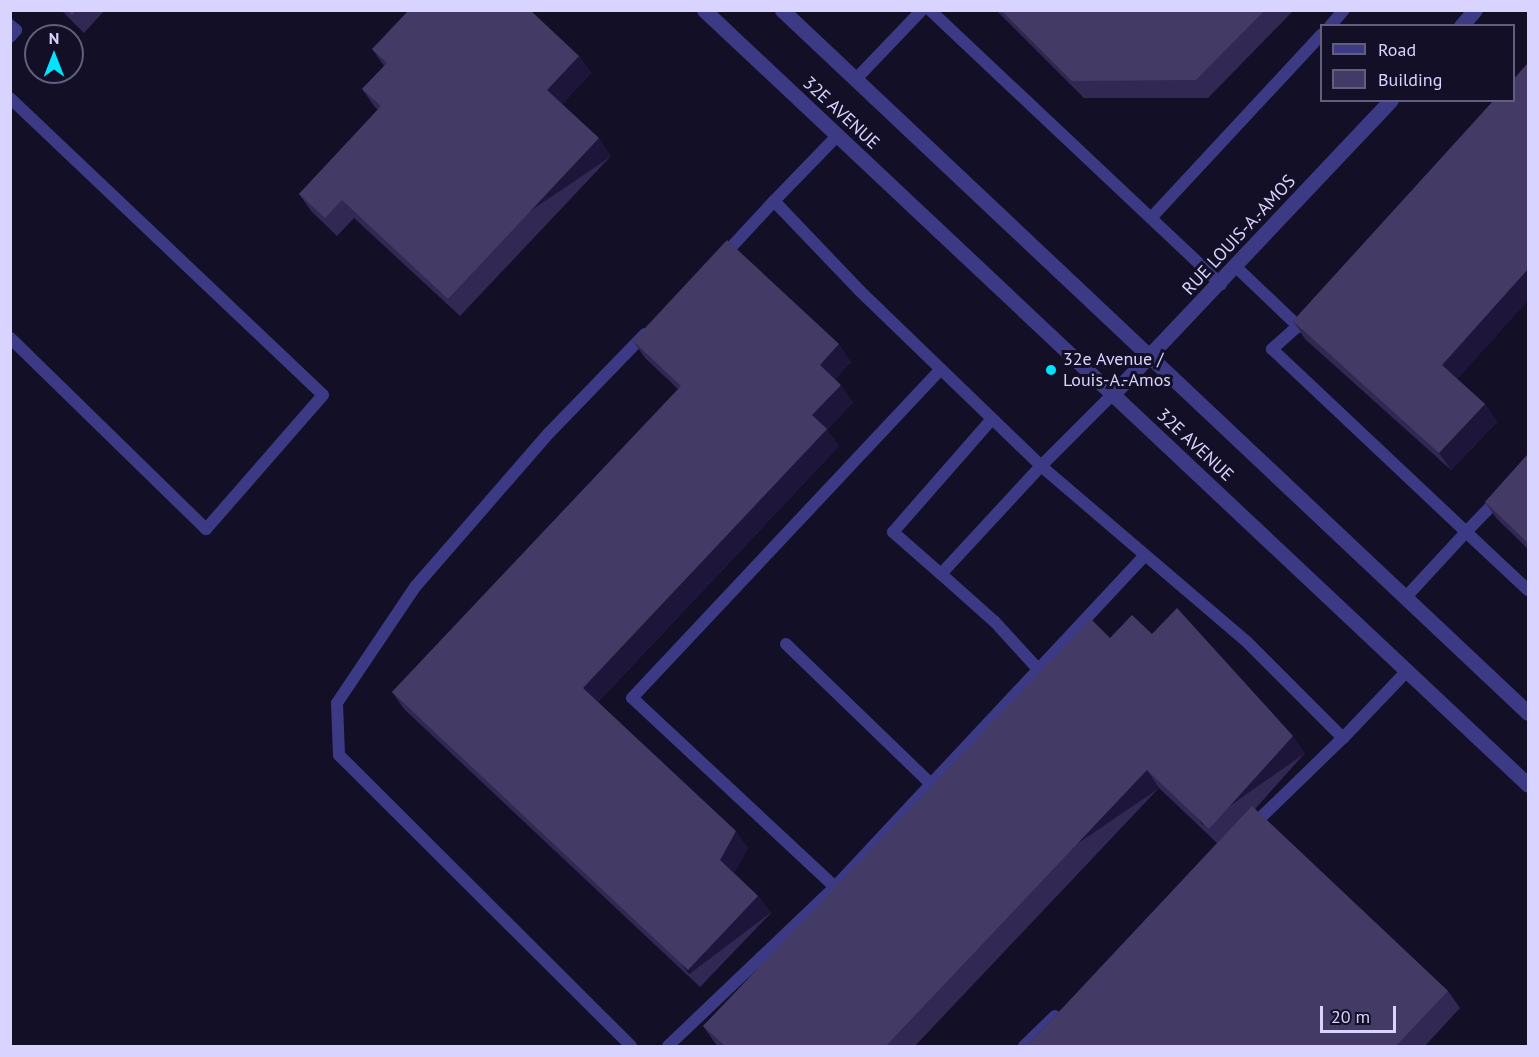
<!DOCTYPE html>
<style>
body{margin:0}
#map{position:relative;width:1539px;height:1057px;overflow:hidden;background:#130f26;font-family:"PT Sans",sans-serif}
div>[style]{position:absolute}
.service>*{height:12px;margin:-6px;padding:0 6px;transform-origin:6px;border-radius:6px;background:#3d3a85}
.tertiary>*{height:15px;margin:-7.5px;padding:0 7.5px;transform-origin:7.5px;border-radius:7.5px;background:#3d3a85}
.wall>*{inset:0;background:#312854}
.shaded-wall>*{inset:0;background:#1d163a;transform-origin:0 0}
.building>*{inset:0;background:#433a66}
.dots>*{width:16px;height:16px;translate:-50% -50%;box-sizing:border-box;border:3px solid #130f26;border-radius:50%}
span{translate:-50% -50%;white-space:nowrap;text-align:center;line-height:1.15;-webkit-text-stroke:6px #130f26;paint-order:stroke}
.street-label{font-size:18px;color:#d9d4ff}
.poi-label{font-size:18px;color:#d9d4ff}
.left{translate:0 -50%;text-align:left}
.frame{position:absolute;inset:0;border:12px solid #d9d4ff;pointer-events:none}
.legend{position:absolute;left:1320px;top:24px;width:195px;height:78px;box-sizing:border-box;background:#130f26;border:2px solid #625e7d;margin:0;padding:8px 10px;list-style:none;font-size:18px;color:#d9d4ff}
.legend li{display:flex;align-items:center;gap:12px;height:30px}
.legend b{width:30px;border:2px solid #625e7d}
.north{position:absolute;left:24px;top:24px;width:60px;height:60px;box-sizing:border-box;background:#130f26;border:2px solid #625e7d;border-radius:50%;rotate:0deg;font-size:16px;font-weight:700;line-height:24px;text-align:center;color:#d9d4ff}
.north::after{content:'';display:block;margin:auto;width:21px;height:27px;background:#00e5ff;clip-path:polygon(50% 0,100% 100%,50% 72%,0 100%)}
.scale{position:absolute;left:1320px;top:1006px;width:76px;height:27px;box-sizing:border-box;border:3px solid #d9d4ff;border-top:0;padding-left:8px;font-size:18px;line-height:21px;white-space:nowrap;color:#d9d4ff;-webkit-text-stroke:4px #130f26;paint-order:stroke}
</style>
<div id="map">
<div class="service">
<i style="left:930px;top:10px;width:400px;rotate:43.3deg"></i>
<i style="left:10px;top:25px;width:8px;rotate:40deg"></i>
<i style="left:16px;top:30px;width:9px;rotate:131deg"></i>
<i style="left:1330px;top:26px;width:21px;rotate:-49deg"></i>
<i style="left:855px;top:80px;width:97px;rotate:-46.3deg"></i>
<i style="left:10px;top:98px;width:431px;rotate:43.5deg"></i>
<i style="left:323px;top:395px;width:178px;rotate:131.1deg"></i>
<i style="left:206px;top:529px;width:274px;rotate:-135.7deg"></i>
<i style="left:837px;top:136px;width:91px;rotate:134.1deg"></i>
<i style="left:774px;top:201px;width:124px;rotate:46.3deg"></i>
<i style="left:860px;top:291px;width:252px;rotate:44deg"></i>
<i style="left:1041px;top:466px;width:100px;rotate:-45deg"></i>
<i style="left:1151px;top:218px;width:251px;rotate:-47.1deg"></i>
<i style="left:723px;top:256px;width:75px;rotate:-47.2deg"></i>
<i style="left:1236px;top:267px;width:87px;rotate:43.6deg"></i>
<i style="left:1307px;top:318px;width:47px;rotate:138.5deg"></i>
<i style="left:1272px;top:349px;width:267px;rotate:43.3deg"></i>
<i style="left:1466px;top:532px;width:88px;rotate:132.7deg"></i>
<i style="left:992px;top:419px;width:150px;rotate:131.2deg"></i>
<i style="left:893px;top:532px;width:64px;rotate:41.2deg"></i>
<i style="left:941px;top:574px;width:147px;rotate:-47.2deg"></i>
<i style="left:1041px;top:466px;width:271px;rotate:40.5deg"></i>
<i style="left:1247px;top:642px;width:136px;rotate:45deg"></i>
<i style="left:1343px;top:738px;width:93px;rotate:-46.3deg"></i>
<i style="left:1500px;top:497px;width:49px;rotate:134.2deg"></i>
<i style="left:1466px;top:532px;width:85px;rotate:43.1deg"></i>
<i style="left:941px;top:574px;width:71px;rotate:41.6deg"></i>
<i style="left:994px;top:621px;width:65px;rotate:47.5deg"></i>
<i style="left:786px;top:644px;width:202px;rotate:44deg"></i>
<i style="left:931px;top:784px;width:313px;rotate:-46.9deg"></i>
<i style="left:931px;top:784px;width:141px;rotate:133deg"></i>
<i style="left:835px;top:887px;width:277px;rotate:-137deg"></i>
<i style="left:632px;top:698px;width:451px;rotate:-46.8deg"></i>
<i style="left:1251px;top:827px;width:128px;rotate:-44.1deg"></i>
<i style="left:631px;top:1046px;width:412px;rotate:-135.1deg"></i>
<i style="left:339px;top:755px;width:52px;rotate:-92.2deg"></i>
<i style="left:337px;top:703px;width:140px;rotate:-56.1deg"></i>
<i style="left:415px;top:587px;width:204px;rotate:-49deg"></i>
<i style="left:549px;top:433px;width:138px;rotate:-45.9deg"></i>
<i style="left:668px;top:1046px;width:231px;rotate:-43.6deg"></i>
<i style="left:1024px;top:1046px;width:43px;rotate:-44.1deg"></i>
</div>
<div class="tertiary">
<i style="left:704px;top:10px;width:1131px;rotate:43.24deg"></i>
<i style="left:782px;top:10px;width:1025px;rotate:43.3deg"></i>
<i style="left:1461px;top:26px;width:21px;rotate:-49deg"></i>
<i style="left:1112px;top:395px;width:406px;rotate:-46.6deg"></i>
</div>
<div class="wall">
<i style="clip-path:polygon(61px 10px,105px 10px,84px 33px)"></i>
<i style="clip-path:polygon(996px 10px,1294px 10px,1208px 98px,1084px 98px)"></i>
<i style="clip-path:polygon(372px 49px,579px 56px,591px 73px,562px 104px,611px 156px,460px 316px,354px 218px,337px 236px,311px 211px,299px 194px,378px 110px,374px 106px,362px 89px,384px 66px)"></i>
<i style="clip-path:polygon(1528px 63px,1528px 300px,1457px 379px,1485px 404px,1497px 422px,1451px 470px,1305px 339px,1293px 321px)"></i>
<i style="clip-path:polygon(633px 341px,851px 362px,835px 379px,853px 402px,827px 430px,839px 446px,598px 702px,748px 848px,734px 873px,758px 896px,771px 913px,700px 987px,404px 709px,392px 692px,678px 389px,645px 358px)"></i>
<i style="clip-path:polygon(1528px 454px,1528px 549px,1497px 519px,1485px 502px)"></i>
<i style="clip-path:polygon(1152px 634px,1305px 753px,1255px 809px,1448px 991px,1460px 1008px,1424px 1047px,1026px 1047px,1217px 843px,1159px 788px,914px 1047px,719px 1047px,715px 1043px,703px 1026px,1110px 638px)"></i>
</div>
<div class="shaded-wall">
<i style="clip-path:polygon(579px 56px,591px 73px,559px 107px,547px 90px)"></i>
<i style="left:599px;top:138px;width:22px;height:221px;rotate:56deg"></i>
<i style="clip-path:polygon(1528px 269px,1528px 300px,1454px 383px,1442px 365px)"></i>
<i style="clip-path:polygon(839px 344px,851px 362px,832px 382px,820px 365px)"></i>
<i style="clip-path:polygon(841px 385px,853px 402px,827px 430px,839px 446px,595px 705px,583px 688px,812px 415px)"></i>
<i style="clip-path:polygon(1485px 404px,1497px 422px,1451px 470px,1439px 453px)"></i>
<i style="left:1293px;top:736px;width:21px;height:125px;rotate:55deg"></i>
<i style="left:1147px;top:770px;width:22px;height:381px;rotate:56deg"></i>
<i style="clip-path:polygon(736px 831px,748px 848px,732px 877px,720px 860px)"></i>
<i style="left:758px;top:896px;width:21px;height:102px;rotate:53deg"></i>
</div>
<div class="building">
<i style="clip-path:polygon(67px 10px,76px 10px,72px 15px)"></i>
<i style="clip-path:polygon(409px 10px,530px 10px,579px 56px,547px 90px,599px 138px,448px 299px,342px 200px,325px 218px,299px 194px,381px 106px,362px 89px,387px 63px,372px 49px)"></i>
<i style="clip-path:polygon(1001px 10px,1265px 10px,1196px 80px,1072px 81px)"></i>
<i style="clip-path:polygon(1528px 63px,1528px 269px,1442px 365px,1485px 404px,1439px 453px,1293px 321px,1494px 100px,1514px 100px,1514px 79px)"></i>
<i style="clip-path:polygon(727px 240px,839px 344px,820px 365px,841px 385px,812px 415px,827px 429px,583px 688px,736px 831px,720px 860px,758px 896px,688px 970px,392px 692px,681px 386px,633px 341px)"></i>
<i style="clip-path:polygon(1528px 454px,1528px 543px,1485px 502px)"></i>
<i style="clip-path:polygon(1177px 608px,1293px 736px,1209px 829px,1147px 770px,885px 1047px,726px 1047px,703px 1026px,1091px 619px,1110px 638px,1132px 615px,1152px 634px)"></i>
<i style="clip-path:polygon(1252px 806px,1448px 991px,1395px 1047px,1026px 1047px)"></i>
</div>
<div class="dots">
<i style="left:1051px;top:370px;background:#00e5ff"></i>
</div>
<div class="street-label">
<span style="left:841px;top:113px;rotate:43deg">32E AVENUE</span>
<span style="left:1239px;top:235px;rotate:-47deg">RUE LOUIS-A.-AMOS</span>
<span style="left:1195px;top:445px;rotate:43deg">32E AVENUE</span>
</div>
<div class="poi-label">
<span class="left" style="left:1063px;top:370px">32e Avenue /<br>Louis-A.-Amos</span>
</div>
<div class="frame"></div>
<ul class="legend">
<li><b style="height:8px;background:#3d3a85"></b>Road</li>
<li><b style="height:16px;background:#433a66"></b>Building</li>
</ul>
<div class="north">N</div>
<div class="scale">20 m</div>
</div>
